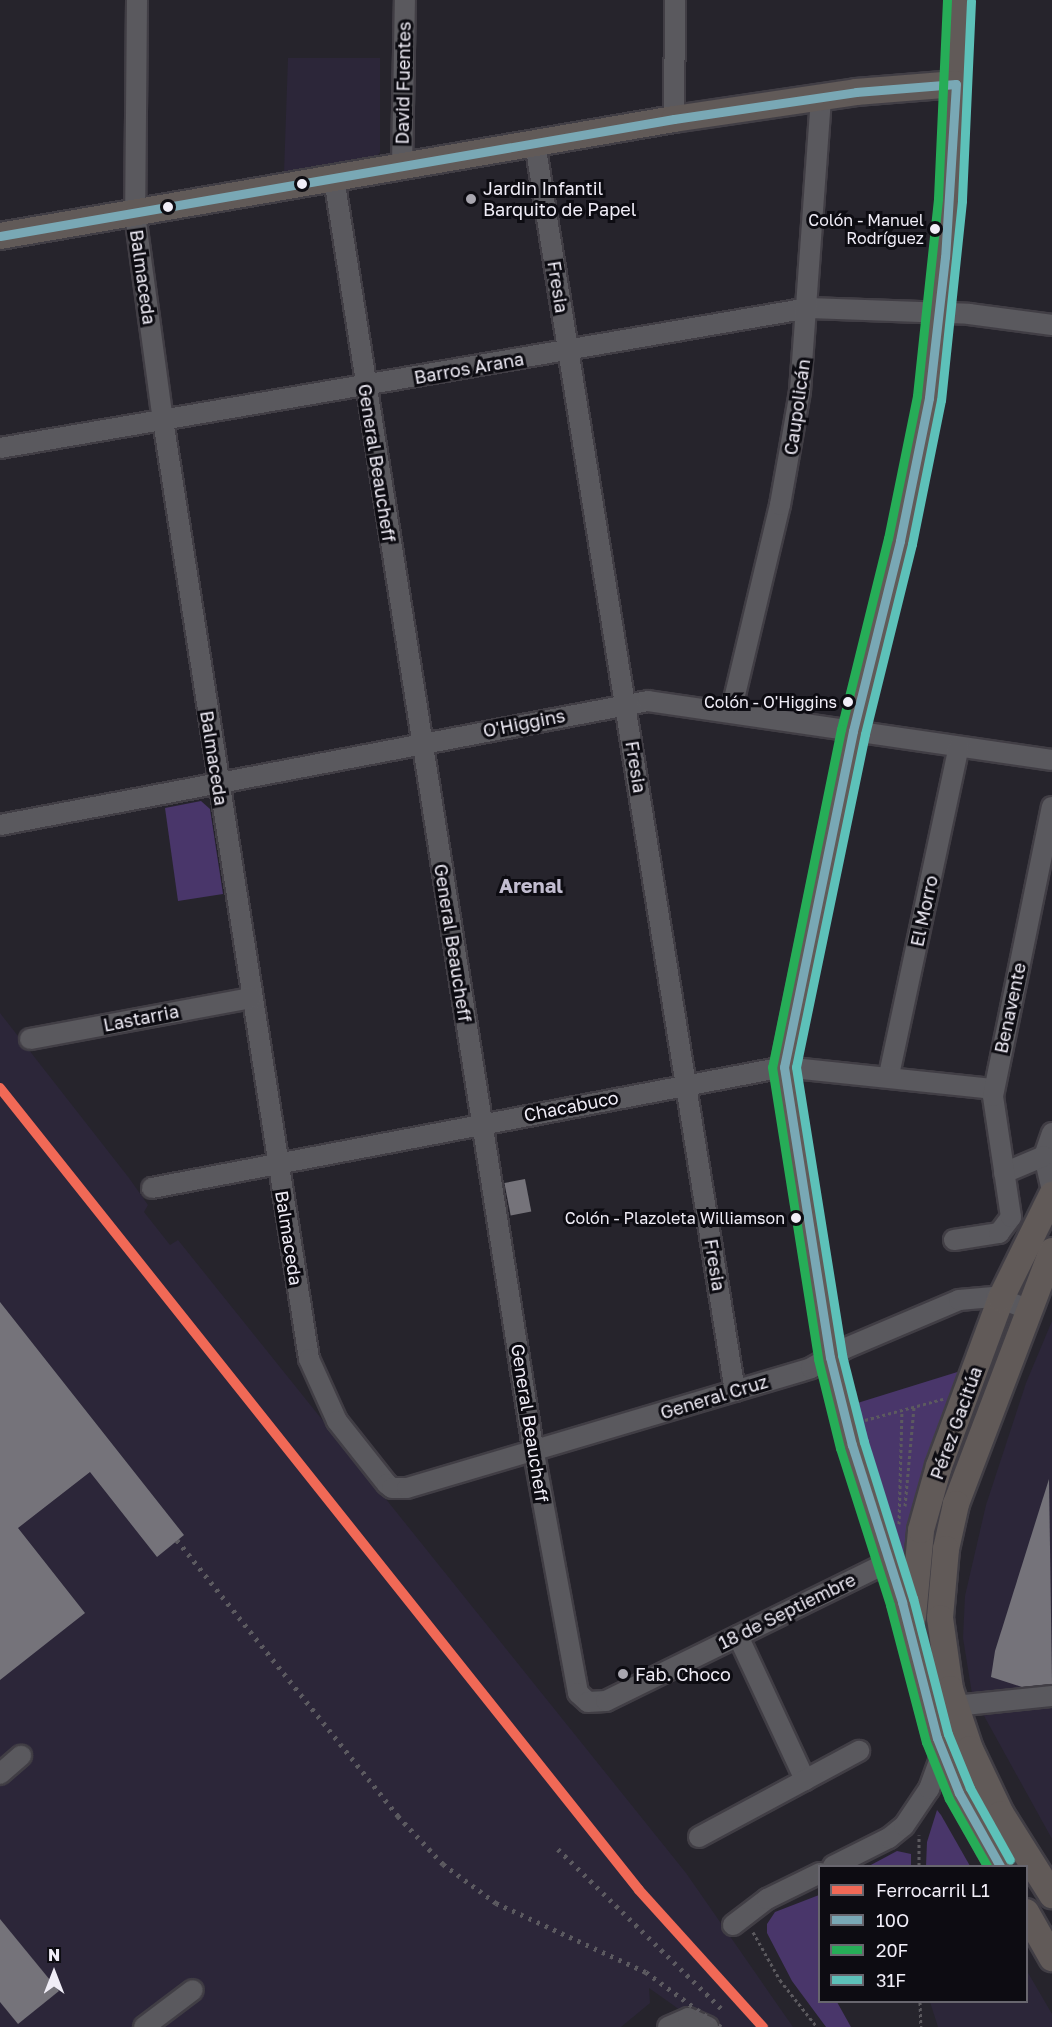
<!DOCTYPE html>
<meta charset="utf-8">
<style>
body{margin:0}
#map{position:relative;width:1052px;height:2027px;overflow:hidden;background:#26242c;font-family:"Golos Text",sans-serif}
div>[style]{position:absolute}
.built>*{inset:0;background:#2c2639}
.green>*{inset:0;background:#49366a}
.building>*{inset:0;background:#75737a;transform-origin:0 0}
.path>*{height:3px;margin-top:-1.5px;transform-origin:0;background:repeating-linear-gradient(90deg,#5c5a5f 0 3px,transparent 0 6px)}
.roads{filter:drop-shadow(2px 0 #413e45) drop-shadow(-2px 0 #413e45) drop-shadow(0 2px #413e45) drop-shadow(0 -2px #413e45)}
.minor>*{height:20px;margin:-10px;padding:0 10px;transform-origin:10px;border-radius:10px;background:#5a595e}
.major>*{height:26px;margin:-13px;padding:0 13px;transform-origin:13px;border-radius:13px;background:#615a58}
.rail>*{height:4.5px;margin-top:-2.25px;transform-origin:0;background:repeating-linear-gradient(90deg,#5c5a60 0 3px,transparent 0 9px)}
.bus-1>*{height:9px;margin:-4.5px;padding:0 4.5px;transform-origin:4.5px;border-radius:4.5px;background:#79a8b5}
.bus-2>*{height:9px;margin:-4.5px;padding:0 4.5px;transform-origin:4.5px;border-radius:4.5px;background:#26ad57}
.bus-3>*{height:9px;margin:-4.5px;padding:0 4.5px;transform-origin:4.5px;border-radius:4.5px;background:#5dc1b9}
.rail-1>*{height:10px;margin:-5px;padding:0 5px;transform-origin:5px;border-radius:5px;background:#f16956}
.dots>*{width:16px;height:16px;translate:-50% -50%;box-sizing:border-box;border:3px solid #0d0c12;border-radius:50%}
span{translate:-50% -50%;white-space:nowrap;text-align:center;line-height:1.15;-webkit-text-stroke:6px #0d0c12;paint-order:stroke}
.bus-label{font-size:16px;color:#f0edf7}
.right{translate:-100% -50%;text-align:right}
.street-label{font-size:18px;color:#f0edf7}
.poi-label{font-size:18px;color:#f0edf7}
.left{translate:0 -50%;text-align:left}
.neighbourhood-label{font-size:20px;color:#c2bdd0;font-weight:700}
.legend{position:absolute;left:818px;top:1865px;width:210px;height:138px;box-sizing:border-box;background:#0d0c12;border:2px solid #68666e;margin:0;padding:8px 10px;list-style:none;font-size:18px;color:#f0edf7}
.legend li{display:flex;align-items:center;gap:12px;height:30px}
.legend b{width:30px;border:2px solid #68666e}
.north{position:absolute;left:24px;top:1943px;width:60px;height:60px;-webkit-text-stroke:4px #0d0c12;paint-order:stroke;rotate:0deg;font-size:16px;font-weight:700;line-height:24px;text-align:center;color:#f0edf7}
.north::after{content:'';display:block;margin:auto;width:21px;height:27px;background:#f0edf7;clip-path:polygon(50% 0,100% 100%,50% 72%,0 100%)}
</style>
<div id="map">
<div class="built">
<i style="clip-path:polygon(288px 58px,380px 58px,380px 152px,376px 158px,284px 173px)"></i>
<i style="clip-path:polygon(0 1013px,129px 1178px,148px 1205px,144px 1212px,170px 1245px,178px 1240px,686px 1873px,793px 2027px,704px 2027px,649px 1988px,650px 2003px,621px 2027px,0 2027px)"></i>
<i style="clip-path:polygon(1052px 1321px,1052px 1839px,972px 1694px,963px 1638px,965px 1596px,986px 1505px,1026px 1383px)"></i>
<i style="clip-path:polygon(1027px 1971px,1052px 2014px,1052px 2027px,938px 2027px,930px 2002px,1026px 2002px)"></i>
</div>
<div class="green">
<i style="clip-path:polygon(201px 801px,210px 809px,223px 894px,178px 901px,165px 808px)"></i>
<i style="clip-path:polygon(967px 1369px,907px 1560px,898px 1560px,851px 1405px)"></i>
<i style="clip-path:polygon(937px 1810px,941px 1815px,970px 1866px,926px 1866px,927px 1842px)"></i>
<i style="clip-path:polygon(897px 1851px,911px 1854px,911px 1866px,869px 1866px)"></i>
<i style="clip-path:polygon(819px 1895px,820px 2002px,837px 2002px,851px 2027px,826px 2027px,792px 1981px,767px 1933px,767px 1924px,775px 1912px)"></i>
</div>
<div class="building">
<i style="left:525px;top:1179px;width:33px;height:21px;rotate:79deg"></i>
<i style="clip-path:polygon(0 1302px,184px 1535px,157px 1557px,90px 1472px,18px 1528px,85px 1613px,0 1680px)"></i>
<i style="clip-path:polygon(1049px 1479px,1052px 1684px,1022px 1687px,991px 1677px,995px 1651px)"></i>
<i style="clip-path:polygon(0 1919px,59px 1991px,18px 2024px,0 2002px)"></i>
</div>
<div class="path">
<i style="left:865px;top:1420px;width:81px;rotate:-15.1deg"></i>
<i style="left:905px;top:1506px;width:99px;rotate:-84.8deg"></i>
<i style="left:899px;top:1524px;width:113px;rotate:-88.5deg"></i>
<i style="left:919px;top:1866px;width:31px;rotate:-90deg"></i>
<i style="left:753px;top:1932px;width:55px;rotate:60.6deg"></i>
<i style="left:780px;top:1980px;width:60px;rotate:51.8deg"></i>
<i style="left:920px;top:2002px;width:25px;rotate:88deg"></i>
</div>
<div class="roads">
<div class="minor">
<i style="left:137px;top:0;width:214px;rotate:90.5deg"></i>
<i style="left:135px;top:214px;width:208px;rotate:82.3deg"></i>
<i style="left:163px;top:420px;width:950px;rotate:81.16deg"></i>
<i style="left:309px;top:1359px;width:68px;rotate:65.7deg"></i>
<i style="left:337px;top:1421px;width:80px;rotate:51.6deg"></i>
<i style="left:387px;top:1484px;width:6px;rotate:39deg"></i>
<i style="left:392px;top:1488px;width:15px"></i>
<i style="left:407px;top:1488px;width:421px;rotate:-16.5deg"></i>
<i style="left:811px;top:1368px;width:40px;rotate:-29.7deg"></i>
<i style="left:846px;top:1348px;width:123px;rotate:-23deg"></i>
<i style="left:959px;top:1300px;width:37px;rotate:-5deg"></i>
<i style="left:996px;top:1297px;width:34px;rotate:21deg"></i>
<i style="left:674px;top:119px;width:119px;rotate:-89.5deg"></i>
<i style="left:535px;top:143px;width:1264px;rotate:80.9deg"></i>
<i style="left:402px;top:166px;width:166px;rotate:-89deg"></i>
<i style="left:334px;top:178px;width:1291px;rotate:81.09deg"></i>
<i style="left:534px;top:1453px;width:244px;rotate:79.6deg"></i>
<i style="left:578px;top:1693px;width:13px;rotate:42deg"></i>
<i style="left:588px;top:1702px;width:18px;rotate:-3deg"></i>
<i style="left:606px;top:1701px;width:315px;rotate:-26.2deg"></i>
<i style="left:0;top:448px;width:821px;rotate:-9.82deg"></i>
<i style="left:809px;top:308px;width:160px;rotate:2.1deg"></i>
<i style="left:969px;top:314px;width:84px;rotate:7.5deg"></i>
<i style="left:731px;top:712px;width:213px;rotate:-76.7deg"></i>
<i style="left:780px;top:505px;width:116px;rotate:-80deg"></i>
<i style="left:800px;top:391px;width:295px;rotate:-85.9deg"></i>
<i style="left:0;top:825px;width:660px;rotate:-10.83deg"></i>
<i style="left:648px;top:701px;width:408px;rotate:8.3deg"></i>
<i style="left:30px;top:1039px;width:225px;rotate:-10.5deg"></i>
<i style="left:889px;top:1075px;width:335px;rotate:-78deg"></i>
<i style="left:1052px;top:1133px;width:24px;rotate:109deg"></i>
<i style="left:1044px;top:1156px;width:35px;rotate:77deg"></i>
<i style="left:1004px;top:1173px;width:43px;rotate:-23deg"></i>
<i style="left:152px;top:1188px;width:643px;rotate:-10.84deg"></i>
<i style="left:784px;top:1067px;width:211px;rotate:6deg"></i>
<i style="left:954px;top:1240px;width:46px;rotate:-8.8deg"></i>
<i style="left:999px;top:1233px;width:20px;rotate:-53deg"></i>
<i style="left:1011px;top:1217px;width:122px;rotate:-98.5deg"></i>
<i style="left:993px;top:1096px;width:295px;rotate:-78.5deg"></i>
<i style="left:738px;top:1636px;width:159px;rotate:65deg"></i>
<i style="left:955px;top:1706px;width:98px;rotate:-5.9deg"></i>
<i style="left:0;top:1774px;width:28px;rotate:-41deg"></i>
<i style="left:699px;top:1837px;width:182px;rotate:-28.3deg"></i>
<i style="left:833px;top:1866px;width:63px;rotate:-26.6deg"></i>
<i style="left:889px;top:1838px;width:19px;rotate:-39deg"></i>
<i style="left:904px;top:1826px;width:45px;rotate:-56deg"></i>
<i style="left:929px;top:1789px;width:38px;rotate:-70deg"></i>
<i style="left:733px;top:1925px;width:43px;rotate:-37.4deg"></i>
<i style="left:767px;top:1899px;width:59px;rotate:-26.1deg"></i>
<i style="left:144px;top:2027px;width:61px;rotate:-37.1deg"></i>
<i style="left:668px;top:2027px;width:22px;rotate:-24deg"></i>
<i style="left:688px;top:2018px;width:22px;rotate:24deg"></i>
</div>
<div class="major">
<i style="left:959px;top:0;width:200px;rotate:92.6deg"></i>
<i style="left:950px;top:200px;width:199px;rotate:96.1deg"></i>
<i style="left:929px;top:398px;width:146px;rotate:101.5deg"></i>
<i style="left:900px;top:541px;width:196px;rotate:103.9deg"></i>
<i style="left:853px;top:731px;width:343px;rotate:101.6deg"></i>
<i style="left:784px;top:1067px;width:294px;rotate:81deg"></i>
<i style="left:830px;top:1357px;width:91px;rotate:76deg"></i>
<i style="left:852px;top:1445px;width:165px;rotate:72.3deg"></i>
<i style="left:902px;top:1602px;width:140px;rotate:75.6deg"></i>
<i style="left:937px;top:1738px;width:59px;rotate:68.2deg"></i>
<i style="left:959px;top:1793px;width:84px;rotate:60.7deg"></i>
<i style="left:0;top:236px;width:684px;rotate:-9.85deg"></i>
<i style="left:674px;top:119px;width:184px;rotate:-8.4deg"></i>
<i style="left:856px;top:92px;width:100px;rotate:-4.6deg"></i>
<i style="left:1052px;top:1251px;width:271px;rotate:110.8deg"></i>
<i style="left:956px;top:1504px;width:46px;rotate:102.5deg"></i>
<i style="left:946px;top:1549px;width:69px;rotate:95deg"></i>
<i style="left:940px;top:1618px;width:72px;rotate:82deg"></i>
<i style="left:950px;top:1689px;width:63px;rotate:71.6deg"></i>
<i style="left:970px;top:1749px;width:72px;rotate:64.5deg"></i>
<i style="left:1001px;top:1814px;width:96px;rotate:57.8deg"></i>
<i style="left:913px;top:1617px;width:87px;rotate:-84.7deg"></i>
<i style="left:921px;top:1530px;width:66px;rotate:-74.3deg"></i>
<i style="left:939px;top:1466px;width:179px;rotate:-69.7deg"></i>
<i style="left:1001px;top:1298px;width:115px;rotate:-63.7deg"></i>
<i style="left:1026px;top:1912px;width:53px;rotate:60.5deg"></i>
</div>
</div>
<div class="rail">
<i style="left:177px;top:1540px;width:354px;rotate:51.3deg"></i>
<i style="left:398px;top:1816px;width:66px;rotate:46.8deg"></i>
<i style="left:443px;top:1864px;width:66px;rotate:36.3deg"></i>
<i style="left:496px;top:1903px;width:165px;rotate:24.7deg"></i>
<i style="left:646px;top:1972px;width:93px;rotate:36.3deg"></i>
<i style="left:558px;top:1849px;width:228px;rotate:44.3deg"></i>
</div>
<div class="bus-1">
<i style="left:0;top:236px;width:684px;rotate:-9.85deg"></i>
<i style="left:674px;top:119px;width:184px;rotate:-8.4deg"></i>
<i style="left:856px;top:92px;width:100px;rotate:-4.6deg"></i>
<i style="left:956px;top:84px;width:173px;rotate:93.6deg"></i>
<i style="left:945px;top:257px;width:142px;rotate:96.5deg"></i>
<i style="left:929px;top:398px;width:146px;rotate:101.5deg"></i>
<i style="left:900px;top:541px;width:196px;rotate:103.9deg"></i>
<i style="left:853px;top:731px;width:343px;rotate:101.6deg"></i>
<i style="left:784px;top:1067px;width:294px;rotate:81deg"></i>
<i style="left:830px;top:1357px;width:91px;rotate:76deg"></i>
<i style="left:852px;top:1445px;width:165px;rotate:72.3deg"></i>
<i style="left:902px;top:1602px;width:140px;rotate:75.6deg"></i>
<i style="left:937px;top:1738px;width:59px;rotate:68.2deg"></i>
<i style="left:959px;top:1793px;width:84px;rotate:60.7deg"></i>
</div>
<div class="bus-2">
<i style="left:947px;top:0;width:199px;rotate:92.6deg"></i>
<i style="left:938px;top:199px;width:198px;rotate:96.1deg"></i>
<i style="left:917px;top:396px;width:145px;rotate:101.5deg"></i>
<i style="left:888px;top:538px;width:197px;rotate:103.8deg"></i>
<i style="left:841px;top:729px;width:345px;rotate:101.5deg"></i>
<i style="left:772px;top:1067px;width:296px;rotate:81deg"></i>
<i style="left:818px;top:1359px;width:92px;rotate:76.1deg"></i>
<i style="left:840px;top:1448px;width:165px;rotate:72.3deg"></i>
<i style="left:890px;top:1605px;width:142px;rotate:75.3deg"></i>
<i style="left:926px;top:1742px;width:61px;rotate:68deg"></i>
<i style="left:949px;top:1799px;width:77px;rotate:60.4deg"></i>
</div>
<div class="bus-3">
<i style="left:971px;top:1px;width:200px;rotate:92.6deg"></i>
<i style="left:962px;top:201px;width:200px;rotate:96deg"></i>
<i style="left:941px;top:400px;width:147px;rotate:101.4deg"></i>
<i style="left:912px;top:544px;width:196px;rotate:103.9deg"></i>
<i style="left:865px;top:734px;width:340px;rotate:101.7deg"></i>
<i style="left:796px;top:1067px;width:292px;rotate:80.9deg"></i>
<i style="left:842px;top:1355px;width:90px;rotate:75.8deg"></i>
<i style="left:864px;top:1442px;width:164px;rotate:72.6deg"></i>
<i style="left:913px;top:1598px;width:140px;rotate:75.6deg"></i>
<i style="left:948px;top:1734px;width:58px;rotate:67.8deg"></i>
<i style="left:970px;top:1788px;width:82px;rotate:60.9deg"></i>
</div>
<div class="rail-1">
<i style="left:0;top:1088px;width:1025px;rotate:51.45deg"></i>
<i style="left:639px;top:1890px;width:185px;rotate:47.9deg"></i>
</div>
<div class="dots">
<i style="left:302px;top:184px;background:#f0edf7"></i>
<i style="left:471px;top:199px;background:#a9a7b0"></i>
<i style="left:168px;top:207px;background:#f0edf7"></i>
<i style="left:935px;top:229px;background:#f0edf7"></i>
<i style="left:848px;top:702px;background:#f0edf7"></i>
<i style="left:796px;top:1218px;background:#f0edf7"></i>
<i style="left:623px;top:1674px;background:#a9a7b0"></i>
</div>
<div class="bus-label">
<span class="right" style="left:924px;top:229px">Colón - Manuel<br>Rodríguez</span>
<span class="right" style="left:837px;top:702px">Colón - O'Higgins</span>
<span class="right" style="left:785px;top:1218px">Colón - Plazoleta Williamson</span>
</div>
<div class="street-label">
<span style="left:403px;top:83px;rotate:-89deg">David Fuentes</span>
<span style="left:143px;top:277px;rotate:82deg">Balmaceda</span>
<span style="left:558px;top:287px;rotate:81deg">Fresia</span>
<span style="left:469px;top:368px;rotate:-10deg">Barros Arana</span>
<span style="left:797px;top:407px;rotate:-82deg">Caupolicán</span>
<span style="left:377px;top:463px;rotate:81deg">General Beaucheff</span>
<span style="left:524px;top:723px;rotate:-11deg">O'Higgins</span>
<span style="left:214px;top:758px;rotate:81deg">Balmaceda</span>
<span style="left:636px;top:767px;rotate:81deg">Fresia</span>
<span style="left:924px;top:911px;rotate:-78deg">El Morro</span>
<span style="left:453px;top:943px;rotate:81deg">General Beaucheff</span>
<span style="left:1010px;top:1008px;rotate:-78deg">Benavente</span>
<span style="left:141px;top:1018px;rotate:-11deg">Lastarria</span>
<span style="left:571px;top:1106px;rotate:-11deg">Chacabuco</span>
<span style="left:289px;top:1238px;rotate:81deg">Balmaceda</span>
<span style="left:715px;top:1265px;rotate:81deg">Fresia</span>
<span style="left:714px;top:1397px;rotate:-17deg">General Cruz</span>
<span style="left:530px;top:1423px;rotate:81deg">General Beaucheff</span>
<span style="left:956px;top:1423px;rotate:-70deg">Pérez Gacitúa</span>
<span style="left:787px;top:1611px;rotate:-26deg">18 de Septiembre</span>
</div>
<div class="poi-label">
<span class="left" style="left:483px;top:199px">Jardin Infantil<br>Barquito de Papel</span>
<span class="left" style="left:635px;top:1674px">Fab. Choco</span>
</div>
<div class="neighbourhood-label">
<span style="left:531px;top:885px">Arenal</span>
</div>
<ul class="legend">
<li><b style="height:8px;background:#f16956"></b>Ferrocarril L1</li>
<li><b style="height:8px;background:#79a8b5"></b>10O</li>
<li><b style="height:8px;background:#26ad57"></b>20F</li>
<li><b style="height:8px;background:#5dc1b9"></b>31F</li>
</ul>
<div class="north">N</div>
</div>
